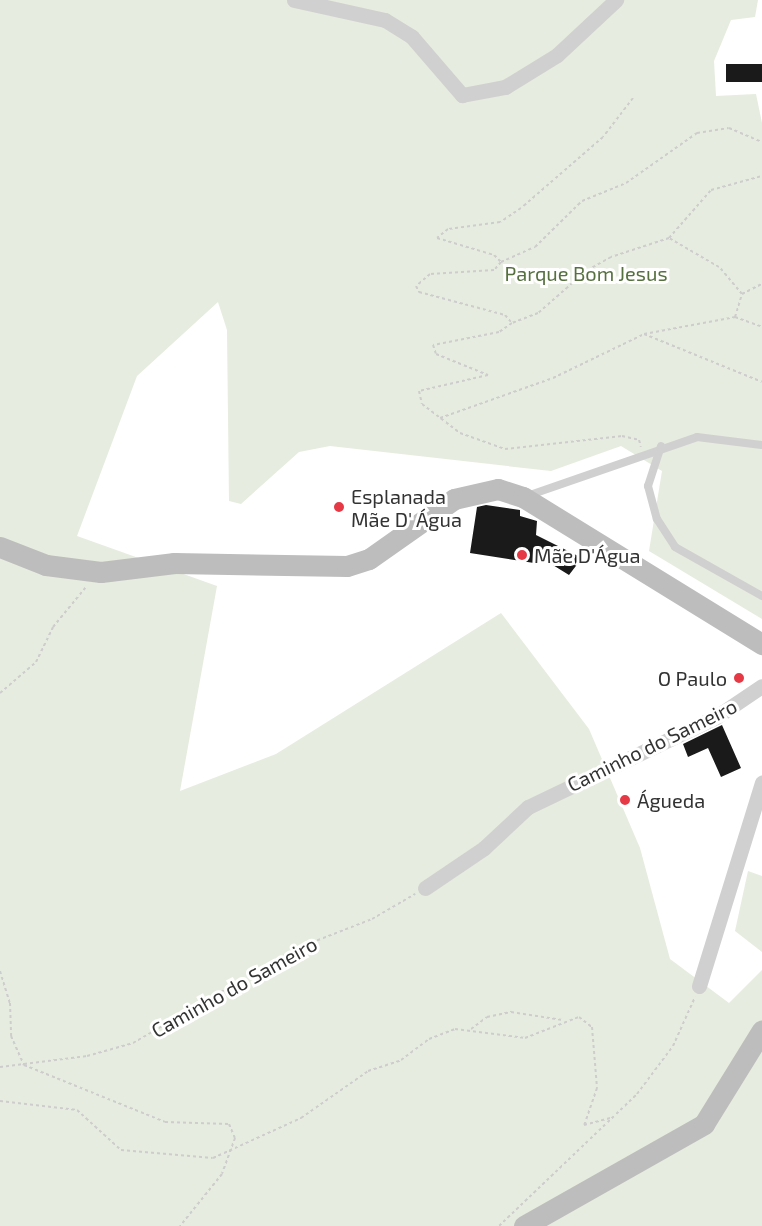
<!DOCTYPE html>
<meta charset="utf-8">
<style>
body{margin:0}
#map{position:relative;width:762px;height:1226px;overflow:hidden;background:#fff;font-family:"Exo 2",sans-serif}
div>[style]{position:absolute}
.green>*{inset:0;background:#e6ecdf}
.building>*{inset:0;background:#1a1a1a;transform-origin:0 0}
.path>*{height:2px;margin-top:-1px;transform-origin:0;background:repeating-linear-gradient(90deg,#cdcdcd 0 3px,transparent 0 6px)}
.lane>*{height:8px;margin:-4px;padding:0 4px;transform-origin:4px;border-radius:4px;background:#d0d0d0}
.street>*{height:15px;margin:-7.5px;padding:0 7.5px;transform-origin:7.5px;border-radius:7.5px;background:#d0d0d0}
.secondary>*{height:21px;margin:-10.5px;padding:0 10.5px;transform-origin:10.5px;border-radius:10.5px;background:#bdbdbd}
.dots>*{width:16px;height:16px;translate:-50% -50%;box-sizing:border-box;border:3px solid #fff;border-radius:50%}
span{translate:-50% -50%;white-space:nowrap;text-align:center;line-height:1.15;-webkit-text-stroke:6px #fff;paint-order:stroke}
.park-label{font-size:20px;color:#56703f}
.poi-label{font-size:20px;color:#333}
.left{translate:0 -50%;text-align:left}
.right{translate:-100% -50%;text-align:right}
.street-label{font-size:20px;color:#333}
</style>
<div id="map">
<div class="green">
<i style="clip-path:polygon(0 0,758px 0,755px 17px,731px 20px,714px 61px,716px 96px,756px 94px,762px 123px,762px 619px,649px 551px,662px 471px,621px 446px,551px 471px,330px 446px,299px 452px,241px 504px,229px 501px,227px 330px,218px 302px,137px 376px,77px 536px,217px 586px,180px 791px,276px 754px,501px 613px,589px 729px,640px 848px,670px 959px,729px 1003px,762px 970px,762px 1226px,0 1226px)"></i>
<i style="clip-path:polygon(748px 871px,762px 876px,762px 952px,735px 931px)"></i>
</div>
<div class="building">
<i style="left:762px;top:64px;width:18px;height:36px;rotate:90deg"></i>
<i style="clip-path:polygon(486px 505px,520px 510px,520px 516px,537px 521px,536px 535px,582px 558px,569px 575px,535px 554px,534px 563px,470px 553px,477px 507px)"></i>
<i style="clip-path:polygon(722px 725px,741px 768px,721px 777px,708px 748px,688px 757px,683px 744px)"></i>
</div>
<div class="path">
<i style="left:633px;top:98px;width:49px;rotate:127.6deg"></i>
<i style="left:603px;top:137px;width:108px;rotate:139.1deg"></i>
<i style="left:521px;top:208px;width:25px;rotate:146deg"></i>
<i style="left:500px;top:222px;width:52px;rotate:172.3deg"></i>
<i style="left:448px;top:229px;width:14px;rotate:141deg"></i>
<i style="left:437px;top:238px;width:59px;rotate:16.6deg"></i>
<i style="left:494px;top:255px;width:10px;rotate:45deg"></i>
<i style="left:501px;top:262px;width:11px;rotate:131deg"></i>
<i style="left:494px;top:270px;width:64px;rotate:176.4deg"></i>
<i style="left:430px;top:274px;width:18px;rotate:139deg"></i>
<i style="left:416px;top:286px;width:7px;rotate:63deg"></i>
<i style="left:419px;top:292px;width:89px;rotate:15deg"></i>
<i style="left:505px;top:315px;width:11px;rotate:49deg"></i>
<i style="left:512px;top:323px;width:16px;rotate:145deg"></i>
<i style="left:499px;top:332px;width:67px;rotate:168.9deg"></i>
<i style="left:433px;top:345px;width:9px;rotate:72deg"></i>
<i style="left:436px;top:354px;width:56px;rotate:22deg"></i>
<i style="left:488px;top:375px;width:71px;rotate:166.9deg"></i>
<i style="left:419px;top:391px;width:13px;rotate:77deg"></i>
<i style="left:422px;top:404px;width:48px;rotate:37.3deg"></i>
<i style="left:460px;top:433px;width:48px;rotate:19.6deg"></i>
<i style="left:505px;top:449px;width:118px;rotate:-6.3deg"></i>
<i style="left:622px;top:436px;width:17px;rotate:13deg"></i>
<i style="left:639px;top:440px;width:7px;rotate:74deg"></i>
<i style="left:669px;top:238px;width:64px;rotate:-48.8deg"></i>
<i style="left:711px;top:190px;width:53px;rotate:-15.4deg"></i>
<i style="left:501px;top:262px;width:37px;rotate:-24deg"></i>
<i style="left:535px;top:247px;width:66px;rotate:-44.4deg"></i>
<i style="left:582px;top:201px;width:48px;rotate:-22.2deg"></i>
<i style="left:626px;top:183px;width:87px;rotate:-35.2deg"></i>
<i style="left:697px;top:133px;width:32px;rotate:-9deg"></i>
<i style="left:729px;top:128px;width:36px;rotate:23deg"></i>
<i style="left:742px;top:294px;width:22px;rotate:-27deg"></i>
<i style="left:735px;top:317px;width:29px;rotate:20deg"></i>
<i style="left:644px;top:334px;width:127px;rotate:22.1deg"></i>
<i style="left:440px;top:418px;width:120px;rotate:-19.5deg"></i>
<i style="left:553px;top:378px;width:101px;rotate:-25.8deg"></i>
<i style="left:644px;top:334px;width:93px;rotate:-10.6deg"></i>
<i style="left:735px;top:317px;width:24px;rotate:-73deg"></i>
<i style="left:742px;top:294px;width:35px;rotate:-130deg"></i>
<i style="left:719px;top:267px;width:58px;rotate:-149.9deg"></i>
<i style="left:669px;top:238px;width:61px;rotate:161.9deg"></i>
<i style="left:611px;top:257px;width:29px;rotate:151deg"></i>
<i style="left:586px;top:271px;width:64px;rotate:138.8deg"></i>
<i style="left:538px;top:313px;width:28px;rotate:159deg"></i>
<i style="left:0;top:693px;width:48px;rotate:-40.7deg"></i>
<i style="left:36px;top:662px;width:39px;rotate:-64deg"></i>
<i style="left:53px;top:627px;width:52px;rotate:-50.5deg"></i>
<i style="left:0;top:971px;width:34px;rotate:73deg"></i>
<i style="left:10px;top:1003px;width:33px;rotate:88deg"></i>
<i style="left:11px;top:1036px;width:32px;rotate:66deg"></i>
<i style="left:24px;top:1065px;width:152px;rotate:22deg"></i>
<i style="left:165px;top:1122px;width:64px;rotate:1.8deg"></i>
<i style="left:229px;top:1124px;width:15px;rotate:67deg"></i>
<i style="left:235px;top:1138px;width:38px;rotate:110deg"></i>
<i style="left:222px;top:1174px;width:67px;rotate:128.9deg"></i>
<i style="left:471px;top:1029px;width:20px;rotate:-37deg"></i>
<i style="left:487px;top:1017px;width:25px;rotate:-12deg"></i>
<i style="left:511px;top:1012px;width:52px;rotate:8.9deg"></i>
<i style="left:0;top:1067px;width:88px;rotate:-7.2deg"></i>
<i style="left:87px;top:1056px;width:48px;rotate:-15.8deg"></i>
<i style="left:133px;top:1043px;width:187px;rotate:-30.1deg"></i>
<i style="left:295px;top:949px;width:83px;rotate:-21.3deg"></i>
<i style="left:372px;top:919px;width:50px;rotate:-30.2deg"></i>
<i style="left:0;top:1101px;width:78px;rotate:6.7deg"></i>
<i style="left:77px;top:1110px;width:59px;rotate:42.3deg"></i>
<i style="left:121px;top:1150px;width:92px;rotate:5deg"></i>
<i style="left:213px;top:1158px;width:97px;rotate:-24.4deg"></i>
<i style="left:301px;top:1118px;width:82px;rotate:-35deg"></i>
<i style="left:368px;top:1071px;width:35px;rotate:-18deg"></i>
<i style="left:401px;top:1060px;width:35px;rotate:-37deg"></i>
<i style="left:429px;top:1039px;width:28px;rotate:-21deg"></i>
<i style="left:455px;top:1029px;width:71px;rotate:7.3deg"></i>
<i style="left:525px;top:1038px;width:58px;rotate:-21.3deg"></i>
<i style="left:579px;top:1017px;width:16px;rotate:38deg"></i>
<i style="left:592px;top:1027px;width:61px;rotate:85.3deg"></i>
<i style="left:597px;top:1088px;width:39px;rotate:109deg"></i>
<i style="left:584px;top:1125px;width:30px;rotate:-15deg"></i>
<i style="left:499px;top:1226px;width:191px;rotate:-43.7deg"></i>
<i style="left:637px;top:1094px;width:60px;rotate:-53.1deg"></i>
<i style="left:673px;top:1046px;width:54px;rotate:-65.8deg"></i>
</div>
<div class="lane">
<i style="left:661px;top:446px;width:42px;rotate:108deg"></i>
<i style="left:648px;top:486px;width:34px;rotate:75deg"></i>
<i style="left:657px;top:519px;width:33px;rotate:57deg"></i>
<i style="left:675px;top:547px;width:100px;rotate:29.4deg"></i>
<i style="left:527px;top:496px;width:180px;rotate:-19.1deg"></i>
<i style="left:697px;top:437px;width:65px;rotate:7deg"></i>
</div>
<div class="street">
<i style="left:294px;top:0;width:93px;rotate:12.4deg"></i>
<i style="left:385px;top:20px;width:32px;rotate:32deg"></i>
<i style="left:412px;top:37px;width:77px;rotate:49.2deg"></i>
<i style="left:462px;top:95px;width:44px;rotate:-10.5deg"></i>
<i style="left:505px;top:87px;width:61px;rotate:-31.6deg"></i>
<i style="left:557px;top:55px;width:81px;rotate:-43deg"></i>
<i style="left:425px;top:888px;width:71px;rotate:-34.1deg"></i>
<i style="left:484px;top:848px;width:60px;rotate:-43deg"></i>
<i style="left:528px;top:807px;width:208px;rotate:-25.6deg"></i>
<i style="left:716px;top:717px;width:55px;rotate:-34deg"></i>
<i style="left:699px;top:986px;width:213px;rotate:-72.8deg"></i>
</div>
<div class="secondary">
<i style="left:0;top:547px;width:49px;rotate:21.4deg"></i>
<i style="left:46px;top:565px;width:55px;rotate:7.3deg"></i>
<i style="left:101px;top:572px;width:74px;rotate:-7deg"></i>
<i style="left:174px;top:563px;width:173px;rotate:1deg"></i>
<i style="left:347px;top:566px;width:23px;rotate:-18deg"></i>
<i style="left:369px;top:559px;width:104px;rotate:-35.2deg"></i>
<i style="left:454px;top:499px;width:45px;rotate:-12.8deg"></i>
<i style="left:498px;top:489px;width:26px;rotate:18deg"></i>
<i style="left:523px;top:497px;width:281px;rotate:31.6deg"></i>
<i style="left:524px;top:1226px;width:207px;rotate:-29.5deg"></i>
<i style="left:704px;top:1124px;width:110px;rotate:-58.3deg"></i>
</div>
<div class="dots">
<i style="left:339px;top:507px;background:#e63946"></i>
<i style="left:522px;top:555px;background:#e63946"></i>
<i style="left:739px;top:678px;background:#e63946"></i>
<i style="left:625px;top:800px;background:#e63946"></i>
</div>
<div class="park-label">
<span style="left:586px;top:273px">Parque Bom Jesus</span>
</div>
<div class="poi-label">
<span class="left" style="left:351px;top:508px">Esplanada<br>Mãe D' Água</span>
<span class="left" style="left:534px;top:555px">Mãe D'Água</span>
<span class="right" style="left:727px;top:678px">O Paulo</span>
<span class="left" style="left:637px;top:800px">Águeda</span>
</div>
<div class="street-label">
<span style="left:652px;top:745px;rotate:-26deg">Caminho do Sameiro</span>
<span style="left:234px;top:987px;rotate:-29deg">Caminho do Sameiro</span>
</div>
</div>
